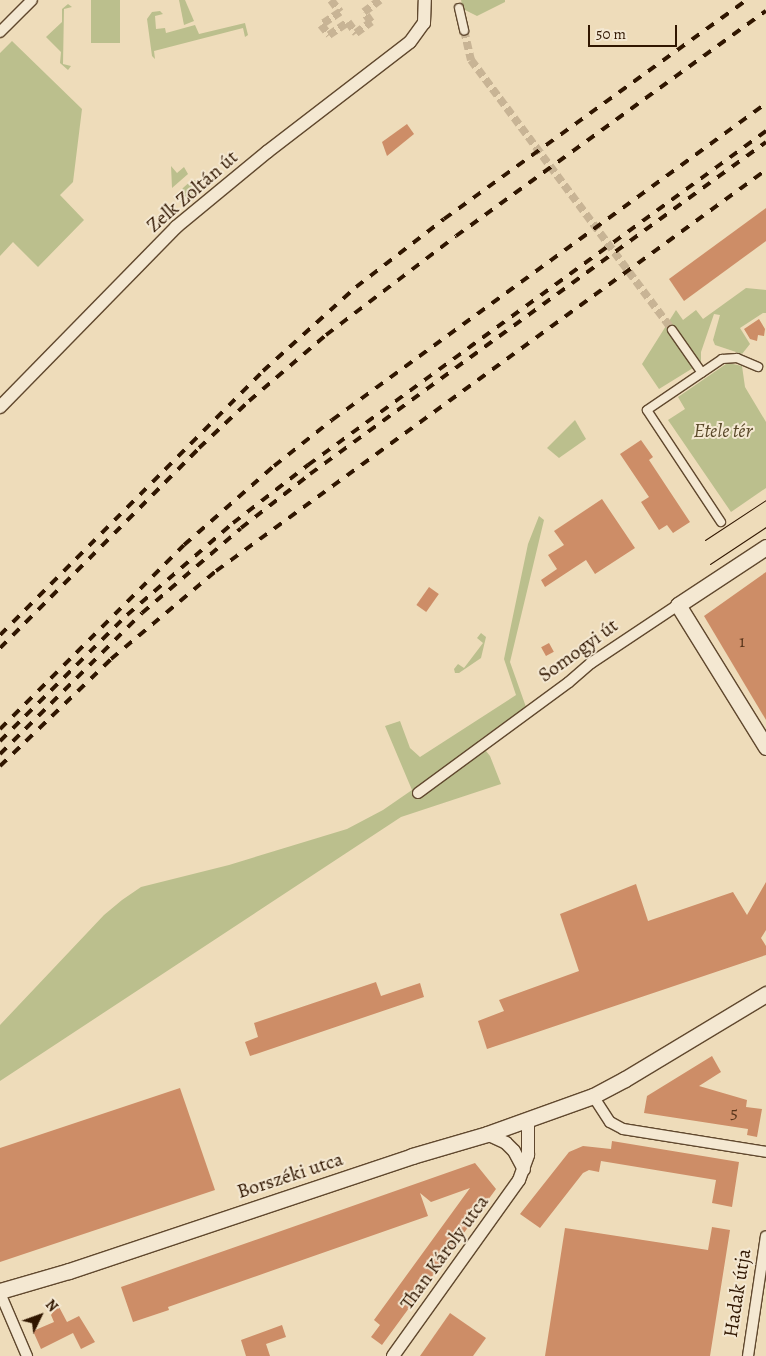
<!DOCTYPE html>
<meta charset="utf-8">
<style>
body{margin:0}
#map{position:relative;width:766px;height:1356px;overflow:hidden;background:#eedcba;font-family:Alegreya,serif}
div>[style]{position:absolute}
.green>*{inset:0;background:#bbbf8d;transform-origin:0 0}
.building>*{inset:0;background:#cd8d67;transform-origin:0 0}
.pedestrian-tunnel>*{height:8px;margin-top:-4px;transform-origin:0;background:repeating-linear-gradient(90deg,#c8b495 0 8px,transparent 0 12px)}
.roads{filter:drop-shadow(1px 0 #60482e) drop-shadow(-1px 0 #60482e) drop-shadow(0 1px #60482e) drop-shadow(0 -1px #60482e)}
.pedestrian>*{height:8px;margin:-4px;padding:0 4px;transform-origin:4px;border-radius:4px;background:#f4e8d2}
.minor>*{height:10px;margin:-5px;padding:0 5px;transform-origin:5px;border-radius:5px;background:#f4e8d2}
.tertiary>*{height:12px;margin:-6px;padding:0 6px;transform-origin:6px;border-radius:6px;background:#f4e8d2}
.secondary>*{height:15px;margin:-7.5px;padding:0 7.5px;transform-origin:7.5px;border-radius:7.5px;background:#f4e8d2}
.tram>*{height:1px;margin:-0.5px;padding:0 0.5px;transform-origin:0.5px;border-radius:0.5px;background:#301600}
.rail>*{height:4px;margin-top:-2px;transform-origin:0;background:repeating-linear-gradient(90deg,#301600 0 9px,transparent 0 18px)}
span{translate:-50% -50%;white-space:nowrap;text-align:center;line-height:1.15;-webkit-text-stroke:4px #f4e8d2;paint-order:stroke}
.number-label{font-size:18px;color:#57341a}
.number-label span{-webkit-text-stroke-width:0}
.street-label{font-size:20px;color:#301600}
.park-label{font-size:20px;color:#5a492a;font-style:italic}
.north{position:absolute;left:15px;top:1291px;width:50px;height:50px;-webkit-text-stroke:4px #f4e8d2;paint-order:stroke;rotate:48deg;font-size:14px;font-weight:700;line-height:20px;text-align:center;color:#301600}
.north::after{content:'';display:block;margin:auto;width:18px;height:22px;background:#301600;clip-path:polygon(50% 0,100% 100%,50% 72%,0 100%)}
.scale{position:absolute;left:588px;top:25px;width:89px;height:22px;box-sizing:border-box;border:2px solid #301600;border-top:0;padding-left:6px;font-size:15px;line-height:18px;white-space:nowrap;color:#301600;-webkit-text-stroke:4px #f4e8d2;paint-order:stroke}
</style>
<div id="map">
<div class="green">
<i style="left:91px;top:0;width:29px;height:43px"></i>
<i style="clip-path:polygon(179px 0,185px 0,194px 21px,184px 25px)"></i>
<i style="clip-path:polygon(461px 0,505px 0,505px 2px,477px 16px,463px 9px)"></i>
<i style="clip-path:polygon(68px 4px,72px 7px,64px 9px,63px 64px,71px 66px,68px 70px,60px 63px,61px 52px,46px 37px,62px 22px,62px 9px)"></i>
<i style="clip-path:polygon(160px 11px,163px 14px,155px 16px,156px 29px,165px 28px,166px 33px,195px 25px,199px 34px,245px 23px,248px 35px,245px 37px,243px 28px,154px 51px,155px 59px,152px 56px,147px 19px,152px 12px)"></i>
<i style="clip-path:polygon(12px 41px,82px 109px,73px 182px,60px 195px,84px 220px,38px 267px,13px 242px,0 256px,0 53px)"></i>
<i style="clip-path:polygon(171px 166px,177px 173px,184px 167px,188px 174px,172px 188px)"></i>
<i style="clip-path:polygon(192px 180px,195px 180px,201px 188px,181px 203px,175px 195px)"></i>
<i style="clip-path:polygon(746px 288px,766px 290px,766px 313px,763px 313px,740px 328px,750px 344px,742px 354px,715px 345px,713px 340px,720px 315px,714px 314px,701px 352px,701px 364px,676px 327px,669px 333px,693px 368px,659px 389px,642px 364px,676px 310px,683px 320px,696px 310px,703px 319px)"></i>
<i style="clip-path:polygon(726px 364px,733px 364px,742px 366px,745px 387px,766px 422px,766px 488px,731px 512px,668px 420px,685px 409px,678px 397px)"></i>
<i style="clip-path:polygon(575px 420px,586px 439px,559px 458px,547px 448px)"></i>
<i style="clip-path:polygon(539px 516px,544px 520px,510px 662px,526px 707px,478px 741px,490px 756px,501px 784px,401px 817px,0 1081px,0 1025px,104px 915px,122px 900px,141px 887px,229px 865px,347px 829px,383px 810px,412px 790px,385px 726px,400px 721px,410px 748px,420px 757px,516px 695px,504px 659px,528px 544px)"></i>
<i style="clip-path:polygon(481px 633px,486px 637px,481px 658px,459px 673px,455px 673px,454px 669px,458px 664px,464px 668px,483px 643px,477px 638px)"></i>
</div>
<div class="building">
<i style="clip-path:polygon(407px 124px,414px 134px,387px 156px,382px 142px)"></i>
<i style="clip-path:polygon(766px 208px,766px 241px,684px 301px,669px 279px)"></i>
<i style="clip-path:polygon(759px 319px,765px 329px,764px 336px,758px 335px,757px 341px,750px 339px,744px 329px)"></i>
<i style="clip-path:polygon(641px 440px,653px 457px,649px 460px,690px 522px,673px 533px,667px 525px,659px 530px,641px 502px,649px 497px,620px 454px)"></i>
<i style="clip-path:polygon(602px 499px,635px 548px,595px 574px,586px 560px,545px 587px,541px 580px,557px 569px,548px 555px,564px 545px,554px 531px)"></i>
<i style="clip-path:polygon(766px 572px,766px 720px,704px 616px)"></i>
<i style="left:429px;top:587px;width:12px;height:22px;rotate:35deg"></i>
<i style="left:549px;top:643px;width:10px;height:9px;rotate:61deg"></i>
<i style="clip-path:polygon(766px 882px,766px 930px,761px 938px,766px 946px,766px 955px,487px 1049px,478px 1021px,504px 1011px,499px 1000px,579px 971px,560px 914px,636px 884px,648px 921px,733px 892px,747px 915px)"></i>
<i style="clip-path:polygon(376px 982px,381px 996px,420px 983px,424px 997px,250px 1056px,245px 1042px,258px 1037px,254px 1023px)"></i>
<i style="clip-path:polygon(712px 1056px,721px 1072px,699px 1086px,747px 1100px,746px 1107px,762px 1109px,757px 1137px,747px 1135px,748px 1129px,644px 1113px,647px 1096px)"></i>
<i style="clip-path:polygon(180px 1088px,215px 1190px,0 1262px,0 1148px)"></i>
<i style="clip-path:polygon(612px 1141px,739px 1162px,732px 1207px,712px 1203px,716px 1180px,601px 1161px,599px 1172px,589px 1170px,583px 1173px,540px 1228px,520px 1214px,569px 1152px,583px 1146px,611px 1149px)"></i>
<i style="clip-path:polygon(475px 1163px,496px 1189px,382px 1345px,371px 1337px,380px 1325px,374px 1320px,470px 1188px,431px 1202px,420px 1193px,428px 1216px,168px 1307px,169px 1310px,133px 1322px,121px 1287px)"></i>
<i style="clip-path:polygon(712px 1227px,730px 1230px,710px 1356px,545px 1356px,565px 1228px,708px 1250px)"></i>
<i style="clip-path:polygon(58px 1305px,67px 1322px,79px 1316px,95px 1342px,81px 1349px,73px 1333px,41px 1349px,33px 1331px,54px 1322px,51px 1315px)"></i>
<i style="clip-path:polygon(450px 1313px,486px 1338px,473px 1356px,420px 1356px)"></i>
<i style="clip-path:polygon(282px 1325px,286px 1337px,266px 1344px,270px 1356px,246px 1356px,241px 1340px)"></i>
</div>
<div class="pedestrian-tunnel">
<i style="left:331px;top:0;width:15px;rotate:53deg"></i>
<i style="left:340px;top:12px;width:23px;rotate:146deg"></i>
<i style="left:321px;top:25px;width:13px;rotate:51deg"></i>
<i style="left:329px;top:35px;width:23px;rotate:-34deg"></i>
<i style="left:348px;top:22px;width:14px;rotate:54deg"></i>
<i style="left:356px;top:33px;width:19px;rotate:-36deg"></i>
<i style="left:371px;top:22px;width:12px;rotate:-125deg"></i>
<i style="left:364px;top:12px;width:20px;rotate:-37deg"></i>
<i style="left:464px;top:30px;width:31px;rotate:77deg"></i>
<i style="left:471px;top:60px;width:337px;rotate:53.3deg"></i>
</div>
<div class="roads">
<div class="pedestrian">
<i style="left:459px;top:8px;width:23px;rotate:77deg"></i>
<i style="left:672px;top:330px;width:52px;rotate:55.1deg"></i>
<i style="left:721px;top:522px;width:134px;rotate:-123.5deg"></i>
<i style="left:647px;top:410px;width:91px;rotate:-34.2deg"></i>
<i style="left:722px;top:359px;width:15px;rotate:-4deg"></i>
<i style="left:737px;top:358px;width:23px;rotate:23deg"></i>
</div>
<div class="minor">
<i style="left:0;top:32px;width:45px;rotate:-45deg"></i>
<i style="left:418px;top:793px;width:187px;rotate:-36.3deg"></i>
<i style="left:569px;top:682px;width:29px;rotate:-41deg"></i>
<i style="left:591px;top:663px;width:105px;rotate:-33.7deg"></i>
<i style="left:593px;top:1096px;width:31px;rotate:57deg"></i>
<i style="left:610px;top:1122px;width:15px;rotate:28deg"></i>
<i style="left:623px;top:1129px;width:145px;rotate:9.1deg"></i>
<i style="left:0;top:1293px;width:69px;rotate:66.8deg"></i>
<i style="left:748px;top:1356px;width:121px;rotate:-81.5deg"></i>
</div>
<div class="tertiary">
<i style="left:0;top:407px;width:252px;rotate:-45.6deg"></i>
<i style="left:176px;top:227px;width:118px;rotate:-39.5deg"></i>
<i style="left:267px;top:152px;width:180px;rotate:-37.6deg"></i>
<i style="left:410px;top:42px;width:24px;rotate:-54deg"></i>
<i style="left:424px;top:23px;width:23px;rotate:-88deg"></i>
<i style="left:487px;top:1134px;width:21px;rotate:25deg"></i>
<i style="left:506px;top:1143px;width:11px;rotate:45deg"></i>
<i style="left:514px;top:1151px;width:21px;rotate:62deg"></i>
<i style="left:393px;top:1356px;width:216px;rotate:-54.4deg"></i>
<i style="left:519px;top:1180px;width:27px;rotate:-70deg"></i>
<i style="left:528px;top:1155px;width:35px;rotate:-90deg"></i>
</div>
<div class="secondary">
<i style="left:766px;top:547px;width:105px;rotate:146.6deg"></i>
<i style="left:678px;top:605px;width:167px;rotate:58.2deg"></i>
<i style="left:0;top:1291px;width:72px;rotate:-16.2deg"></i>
<i style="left:69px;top:1271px;width:362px;rotate:-18.5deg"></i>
<i style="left:412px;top:1156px;width:78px;rotate:-16.3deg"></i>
<i style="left:487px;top:1134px;width:113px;rotate:-19.7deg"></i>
<i style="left:593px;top:1096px;width:36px;rotate:-28deg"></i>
<i style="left:625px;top:1079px;width:165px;rotate:-31.1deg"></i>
</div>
</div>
<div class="tram">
<i style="left:705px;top:540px;width:73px;rotate:-33.3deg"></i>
<i style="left:710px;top:564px;width:67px;rotate:-33.5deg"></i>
</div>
<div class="rail">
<i style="left:0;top:635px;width:373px;rotate:-45.1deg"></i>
<i style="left:263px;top:371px;width:125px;rotate:-42.1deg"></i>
<i style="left:356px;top:287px;width:111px;rotate:-37.7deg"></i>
<i style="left:444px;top:219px;width:373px;rotate:-35.9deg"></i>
<i style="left:0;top:648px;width:282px;rotate:-45.1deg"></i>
<i style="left:199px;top:448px;width:69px;rotate:-43.2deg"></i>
<i style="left:249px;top:401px;width:101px;rotate:-40.6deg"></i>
<i style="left:326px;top:335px;width:163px;rotate:-37.3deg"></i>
<i style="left:456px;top:236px;width:383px;rotate:-36deg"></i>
<i style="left:0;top:729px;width:260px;rotate:-45deg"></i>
<i style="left:184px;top:545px;width:120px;rotate:-41.3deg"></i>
<i style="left:274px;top:466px;width:74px;rotate:-38.4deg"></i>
<i style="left:332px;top:420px;width:536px;rotate:-36.12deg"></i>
<i style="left:0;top:741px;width:179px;rotate:-44.8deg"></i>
<i style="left:127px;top:615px;width:140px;rotate:-41deg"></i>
<i style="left:233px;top:523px;width:95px;rotate:-37.7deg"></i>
<i style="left:308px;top:465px;width:567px;rotate:-36.1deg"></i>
<i style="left:0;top:754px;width:200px;rotate:-44.8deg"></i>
<i style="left:142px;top:613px;width:130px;rotate:-40.6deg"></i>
<i style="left:241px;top:528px;width:88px;rotate:-38deg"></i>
<i style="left:310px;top:474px;width:564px;rotate:-36.06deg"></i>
<i style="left:0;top:766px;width:154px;rotate:-43.9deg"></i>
<i style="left:111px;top:659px;width:137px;rotate:-40deg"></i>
<i style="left:216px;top:571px;width:681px;rotate:-36.1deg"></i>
</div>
<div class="number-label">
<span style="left:742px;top:641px">1</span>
<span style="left:734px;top:1112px">5</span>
</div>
<div class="street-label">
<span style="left:192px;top:191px;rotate:-41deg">Zelk Zoltán út</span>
<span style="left:578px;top:650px;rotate:-36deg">Somogyi út</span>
<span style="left:290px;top:1175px;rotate:-18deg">Borszéki utca</span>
<span style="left:444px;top:1252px;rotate:-54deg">Than Károly utca</span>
<span style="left:737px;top:1293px;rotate:-81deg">Hadak útja</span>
</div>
<div class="park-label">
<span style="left:723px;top:430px">Etele tér</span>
</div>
<div class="north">N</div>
<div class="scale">50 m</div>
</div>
